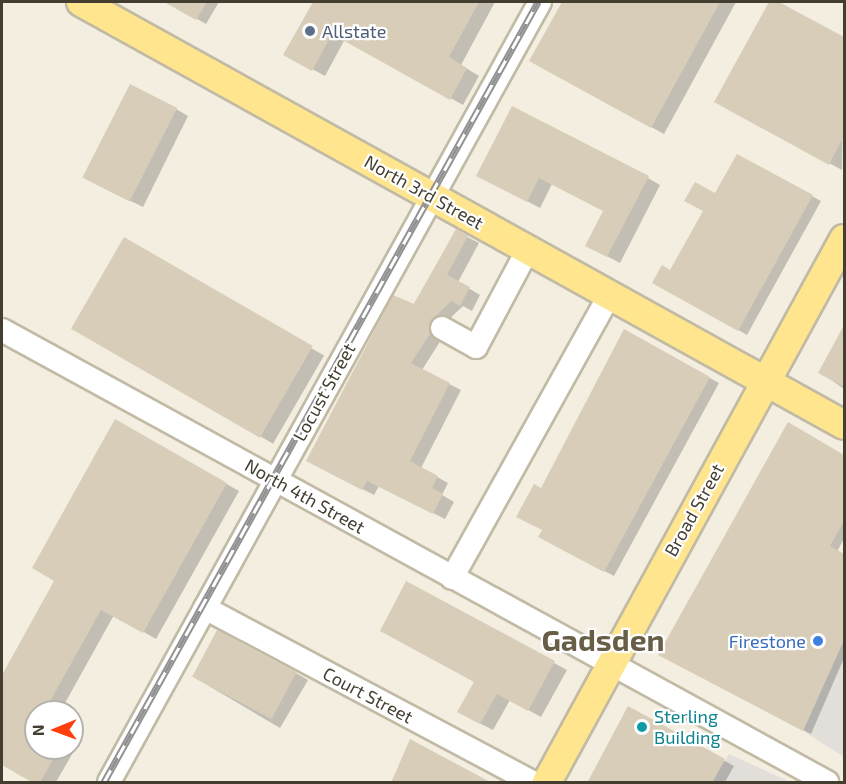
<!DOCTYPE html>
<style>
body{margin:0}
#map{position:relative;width:846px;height:784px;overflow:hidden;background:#f3eee0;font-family:"Exo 2",sans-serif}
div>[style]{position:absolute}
.parking>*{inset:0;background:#e2dfda}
.shadow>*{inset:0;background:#0003;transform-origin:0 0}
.building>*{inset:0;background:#d8cdb8;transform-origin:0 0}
.roads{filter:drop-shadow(2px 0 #c1baa5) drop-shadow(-2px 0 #c1baa5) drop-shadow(0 2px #c1baa5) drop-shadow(0 -2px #c1baa5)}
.minor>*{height:22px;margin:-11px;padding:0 11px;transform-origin:11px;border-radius:11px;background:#fff}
.major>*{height:28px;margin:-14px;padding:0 14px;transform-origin:14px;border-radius:14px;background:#ffe58d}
.rail>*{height:7px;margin-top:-3.5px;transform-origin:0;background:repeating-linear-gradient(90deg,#fff 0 14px,#929292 0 28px);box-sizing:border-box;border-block:2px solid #929292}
.dots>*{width:16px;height:16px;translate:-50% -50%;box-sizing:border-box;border:3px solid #fff;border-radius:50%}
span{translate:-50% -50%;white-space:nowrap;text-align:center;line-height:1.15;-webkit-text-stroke:4.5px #fff;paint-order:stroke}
.service-label{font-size:18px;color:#4e5e75}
.left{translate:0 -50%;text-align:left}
.street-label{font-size:18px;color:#443e31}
.shop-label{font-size:18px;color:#366cbe}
.right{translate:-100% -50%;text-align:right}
.culture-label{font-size:18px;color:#0d838f}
.town-label{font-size:30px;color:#685d47;font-weight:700}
.frame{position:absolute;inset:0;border:3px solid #443e31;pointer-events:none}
.north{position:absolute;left:24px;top:700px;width:60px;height:60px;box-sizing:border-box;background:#fff;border:2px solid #b4b2ad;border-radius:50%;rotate:269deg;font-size:16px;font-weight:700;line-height:24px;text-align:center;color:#443e31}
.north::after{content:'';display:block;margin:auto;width:21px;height:27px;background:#ff3e0b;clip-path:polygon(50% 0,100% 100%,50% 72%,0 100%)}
</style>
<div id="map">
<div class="parking">
<i style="clip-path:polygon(844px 640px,844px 757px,803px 731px)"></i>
<i style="clip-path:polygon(729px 754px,788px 781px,712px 782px)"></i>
</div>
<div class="shadow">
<i style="clip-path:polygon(167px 2px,219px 2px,206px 24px)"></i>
<i style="clip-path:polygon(315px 2px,495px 2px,461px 65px,479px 76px,463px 105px,345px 39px,325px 76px,285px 54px)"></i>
<i style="clip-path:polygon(564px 2px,736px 2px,664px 134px,531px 61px)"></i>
<i style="clip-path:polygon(771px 2px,844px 39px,842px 170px,716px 102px)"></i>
<i style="clip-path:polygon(176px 109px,188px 116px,143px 207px,98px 185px)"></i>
<i style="clip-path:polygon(737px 156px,821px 201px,747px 335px,654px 282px,671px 272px)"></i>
<i style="clip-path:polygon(478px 175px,648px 178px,660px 185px,620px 263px,599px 252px,604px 211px,552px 184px,540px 208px)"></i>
<i style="clip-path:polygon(456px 231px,479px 243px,458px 282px,480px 295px,472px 311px,463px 306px,441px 327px,441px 340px,422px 370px,461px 390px,421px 468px,448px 483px,442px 495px,454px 502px,445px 519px,379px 486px,374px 495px,320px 467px)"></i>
<i style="left:124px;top:240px;width:231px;height:102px;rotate:30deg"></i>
<i style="clip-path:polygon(844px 328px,844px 389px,820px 372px)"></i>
<i style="clip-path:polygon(624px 331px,719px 383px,614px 576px,549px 542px,541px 490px)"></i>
<i style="clip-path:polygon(115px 421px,239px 491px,156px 639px,114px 615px,60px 712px,36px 712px,36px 748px,78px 744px,56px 782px,36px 782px,2px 763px,2px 678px,56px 581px)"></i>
<i style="clip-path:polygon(788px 424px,844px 456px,844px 538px,837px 552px,844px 556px,844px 658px,811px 734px,667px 659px)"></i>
<i style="clip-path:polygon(407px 583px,567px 670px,541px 717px,510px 700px,493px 730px,471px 719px,475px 682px)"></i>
<i style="clip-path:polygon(296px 673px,308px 680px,280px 728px,192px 676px)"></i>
<i style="clip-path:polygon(629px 708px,734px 766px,725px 782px,590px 782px)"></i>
</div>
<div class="building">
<i style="clip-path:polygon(164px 2px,207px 2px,196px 20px)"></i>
<i style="clip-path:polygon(313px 2px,479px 2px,449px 57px,467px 68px,450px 100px,332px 34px,312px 71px,283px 55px)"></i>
<i style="clip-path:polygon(562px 2px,720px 2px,651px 128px,529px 61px)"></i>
<i style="clip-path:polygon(769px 2px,779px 2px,844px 37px,844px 136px,829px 165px,714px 102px)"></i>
<i style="left:130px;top:84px;width:53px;height:105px;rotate:27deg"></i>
<i style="clip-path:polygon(512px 106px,649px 176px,607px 257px,585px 246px,603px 211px,539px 178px,527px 202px,476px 176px)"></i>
<i style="clip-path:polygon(737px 154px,813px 195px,738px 331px,652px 283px,662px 265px,670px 270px,703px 211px,684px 201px,695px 182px,715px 193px)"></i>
<i style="clip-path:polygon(456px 229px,468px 236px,447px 275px,470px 287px,460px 306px,451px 301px,431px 321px,430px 334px,411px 363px,450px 383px,410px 461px,438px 476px,432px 488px,443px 494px,433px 514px,367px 481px,362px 490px,306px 461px,393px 295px,414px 304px)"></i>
<i style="left:124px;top:237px;width:218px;height:106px;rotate:30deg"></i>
<i style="clip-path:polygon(844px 325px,844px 387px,818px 373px)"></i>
<i style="clip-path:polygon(624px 329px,710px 377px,604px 572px,538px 537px,542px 530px,516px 517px,534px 484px,541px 488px)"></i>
<i style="clip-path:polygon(115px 419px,227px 483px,143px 633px,101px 610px,44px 712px,36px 712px,36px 748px,59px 748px,40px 783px,33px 783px,2px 765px,2px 675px,54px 581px,32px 568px)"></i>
<i style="clip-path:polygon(788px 422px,844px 455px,844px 521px,830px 546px,844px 554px,844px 640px,803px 731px,658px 655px)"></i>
<i style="clip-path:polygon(406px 581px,555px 661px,528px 711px,497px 694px,480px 724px,457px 712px,474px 682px,380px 631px)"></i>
<i style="left:217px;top:630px;width:90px;height:53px;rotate:28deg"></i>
<i style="clip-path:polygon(628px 706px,725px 759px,712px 783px,587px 783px)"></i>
<i style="clip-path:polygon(410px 739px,492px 783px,391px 783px)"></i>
</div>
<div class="roads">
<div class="minor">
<i style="left:442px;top:328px;width:39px;rotate:29deg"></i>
<i style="left:476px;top:347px;width:111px;rotate:-62deg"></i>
<i style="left:2px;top:330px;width:941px;rotate:28.72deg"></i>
<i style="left:452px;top:578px;width:325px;rotate:-60.9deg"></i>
<i style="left:205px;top:608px;width:370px;rotate:28deg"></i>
<i style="left:109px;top:782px;width:891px;rotate:-61.08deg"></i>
</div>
<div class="major">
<i style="left:81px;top:2px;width:872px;rotate:29deg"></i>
<i style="left:547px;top:782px;width:619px;rotate:-61.32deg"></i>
</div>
</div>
<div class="rail">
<i style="left:104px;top:782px;width:893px;rotate:-60.91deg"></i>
</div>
<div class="dots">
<i style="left:310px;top:31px;background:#5c6f8a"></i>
<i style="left:818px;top:641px;background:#3f7fe0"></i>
<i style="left:642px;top:727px;background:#0f9aa8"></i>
</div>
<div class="service-label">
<span class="left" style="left:322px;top:31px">Allstate</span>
</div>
<div class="street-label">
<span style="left:424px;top:192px;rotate:29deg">North 3rd Street</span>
<span style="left:324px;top:392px;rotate:-61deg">Locust Street</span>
<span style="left:305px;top:496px;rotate:29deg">North 4th Street</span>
<span style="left:694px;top:510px;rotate:-61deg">Broad Street</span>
<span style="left:368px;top:695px;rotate:28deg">Court Street</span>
</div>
<div class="shop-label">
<span class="right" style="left:806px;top:641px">Firestone</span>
</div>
<div class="culture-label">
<span class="left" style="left:654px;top:727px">Sterling<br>Building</span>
</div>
<div class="town-label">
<span style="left:603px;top:639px">Gadsden</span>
</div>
<div class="frame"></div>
<div class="north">N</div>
</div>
